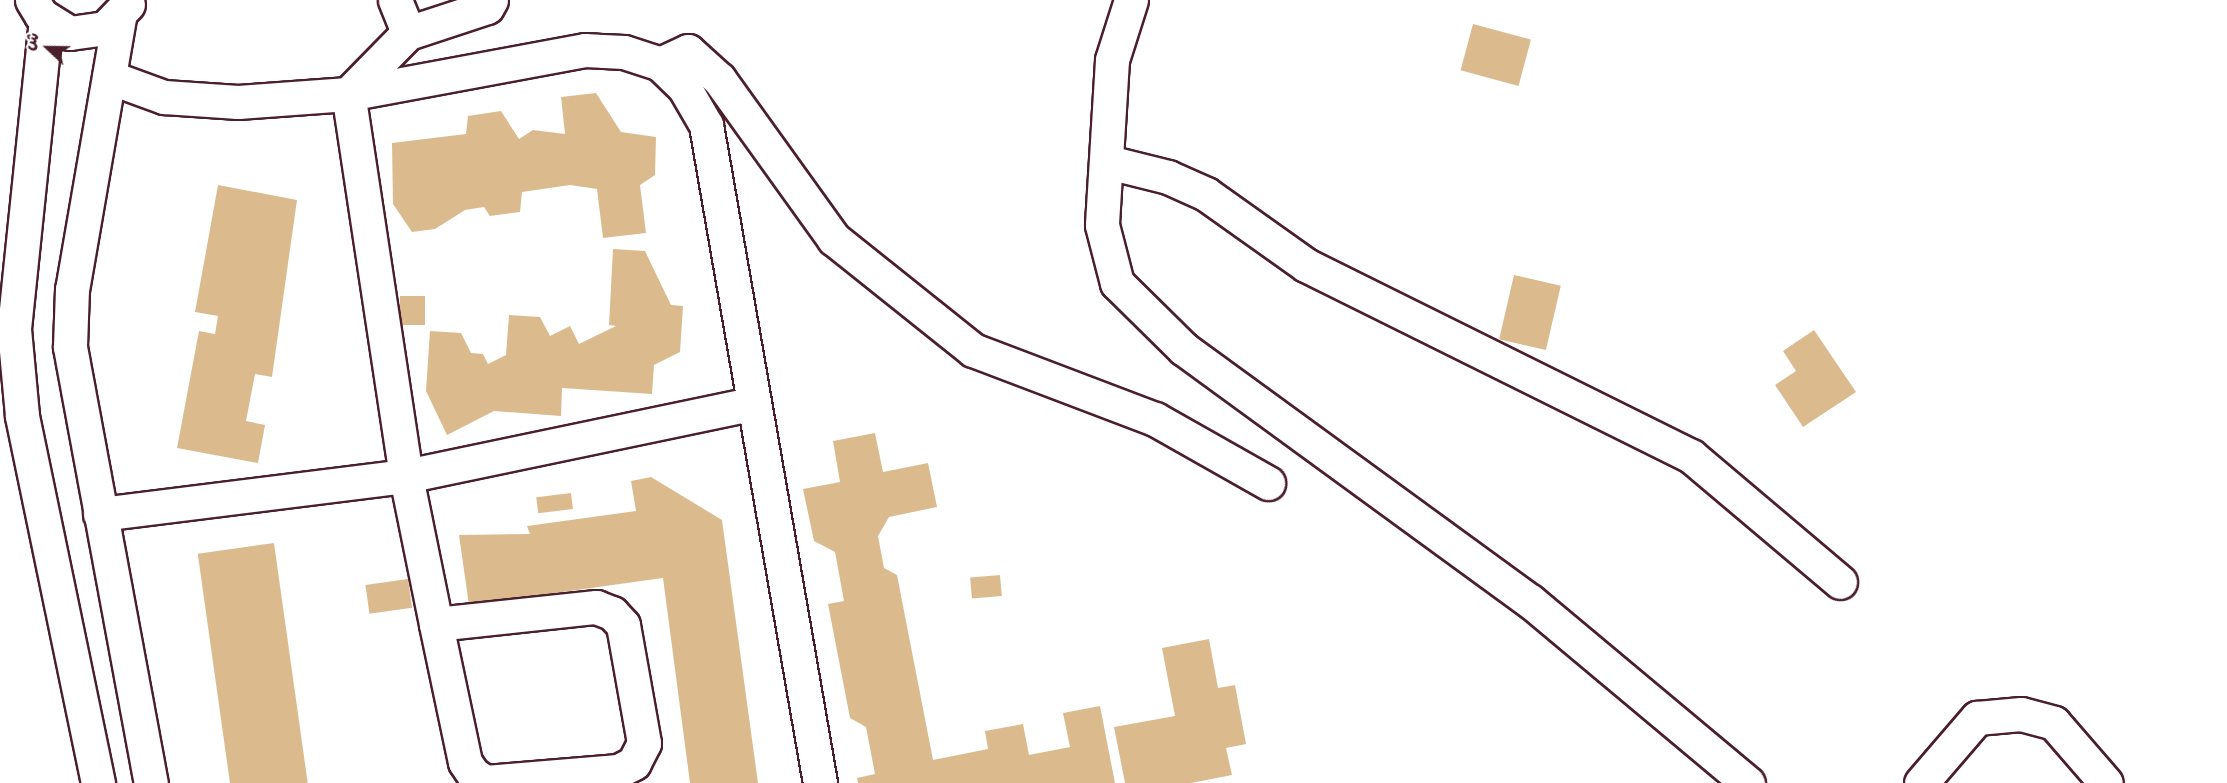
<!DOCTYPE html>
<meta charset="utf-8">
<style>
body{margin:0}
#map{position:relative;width:2227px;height:783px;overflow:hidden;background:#fff;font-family:"Comic Neue","Playpen Sans Arabic",sans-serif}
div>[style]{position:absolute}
.building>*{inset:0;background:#dbbb8e;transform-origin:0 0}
.roads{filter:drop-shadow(2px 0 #4a1f2b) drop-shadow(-2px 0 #4a1f2b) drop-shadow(0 2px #4a1f2b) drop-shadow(0 -2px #4a1f2b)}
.minor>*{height:33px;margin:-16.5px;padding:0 16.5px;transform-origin:16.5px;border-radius:16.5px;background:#fff}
.tertiary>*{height:33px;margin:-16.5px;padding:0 16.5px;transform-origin:16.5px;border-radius:16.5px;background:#fff}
span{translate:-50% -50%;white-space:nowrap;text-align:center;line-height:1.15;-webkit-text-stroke:6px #fff;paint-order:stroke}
.north{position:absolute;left:18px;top:18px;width:60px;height:60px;-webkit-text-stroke:4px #fff;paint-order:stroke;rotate:292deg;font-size:16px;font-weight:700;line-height:24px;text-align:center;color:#4a1f2b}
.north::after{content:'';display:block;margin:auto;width:21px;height:27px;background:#4a1f2b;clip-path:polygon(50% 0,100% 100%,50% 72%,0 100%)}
</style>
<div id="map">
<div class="building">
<i style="left:1473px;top:24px;width:60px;height:48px;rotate:15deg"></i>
<i style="clip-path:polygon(596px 93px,621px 132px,656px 137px,655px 175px,640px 185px,646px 233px,603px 238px,597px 189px,570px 185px,522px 192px,520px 212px,490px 216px,484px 207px,465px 210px,435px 229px,412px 232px,393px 204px,392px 143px,466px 134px,468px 116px,501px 111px,519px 139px,533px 130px,565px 134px,561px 97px)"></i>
<i style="clip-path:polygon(218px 185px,297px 200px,272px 377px,255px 374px,246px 421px,265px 425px,258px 463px,177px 448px,199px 331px,215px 334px,218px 316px,195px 312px)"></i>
<i style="clip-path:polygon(613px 249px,645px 251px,671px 305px,683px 306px,680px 352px,654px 365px,652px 394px,562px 388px,561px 416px,494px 411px,447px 435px,426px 391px,430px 331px,461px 333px,471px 353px,483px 354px,488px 364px,506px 355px,509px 315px,540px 317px,550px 336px,570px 326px,579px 344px,616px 326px,609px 325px)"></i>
<i style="left:1514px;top:275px;width:48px;height:66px;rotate:13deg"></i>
<i style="left:400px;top:296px;width:25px;height:29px"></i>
<i style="clip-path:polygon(1814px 330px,1856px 392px,1803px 427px,1775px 385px,1796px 371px,1783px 351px)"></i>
<i style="clip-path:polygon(875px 433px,883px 472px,928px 463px,937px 507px,889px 517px,878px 536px,884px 568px,897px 575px,933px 760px,988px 749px,985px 731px,1023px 724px,1029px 755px,1070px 747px,1063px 713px,1100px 706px,1115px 783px,858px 783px,857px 778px,875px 774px,866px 727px,850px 718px,828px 604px,844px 601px,835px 552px,814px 541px,803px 489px,840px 482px,833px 441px)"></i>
<i style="clip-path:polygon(651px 477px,722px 520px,758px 783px,690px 783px,663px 578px,469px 605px,459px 535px,530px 534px,527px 526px,636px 511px,631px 481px)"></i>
<i style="left:571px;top:493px;width:16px;height:35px;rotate:83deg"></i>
<i style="left:274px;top:543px;width:242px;height:77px;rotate:82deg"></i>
<i style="left:1000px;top:575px;width:21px;height:30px;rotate:85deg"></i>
<i style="left:408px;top:579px;width:29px;height:43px;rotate:82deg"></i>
<i style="clip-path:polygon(1209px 639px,1218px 688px,1235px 685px,1246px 744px,1226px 748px,1232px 775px,1191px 783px,1125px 783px,1114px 727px,1175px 716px,1162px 648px)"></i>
</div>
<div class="roads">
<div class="minor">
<i style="left:395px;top:0;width:35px;rotate:68deg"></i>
<i style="left:1131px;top:0;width:63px;rotate:107.6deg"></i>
<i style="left:1112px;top:60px;width:165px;rotate:93.5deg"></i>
<i style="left:1102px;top:225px;width:60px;rotate:75.5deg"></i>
<i style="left:1117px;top:283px;width:94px;rotate:44.6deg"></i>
<i style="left:1184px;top:349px;width:428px;rotate:36.1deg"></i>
<i style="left:1530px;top:601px;width:284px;rotate:39.9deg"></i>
<i style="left:660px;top:64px;width:31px;rotate:-25deg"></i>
<i style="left:688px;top:51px;width:42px;rotate:42.1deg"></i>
<i style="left:719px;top:79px;width:197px;rotate:54.3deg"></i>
<i style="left:834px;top:239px;width:178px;rotate:38.6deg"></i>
<i style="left:973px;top:350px;width:195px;rotate:20.8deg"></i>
<i style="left:1155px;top:419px;width:130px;rotate:29.5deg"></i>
<i style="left:109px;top:77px;width:59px;rotate:20deg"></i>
<i style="left:164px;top:97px;width:74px;rotate:3.9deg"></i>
<i style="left:238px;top:102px;width:110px;rotate:-4.2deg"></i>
<i style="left:348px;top:94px;width:241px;rotate:-10.5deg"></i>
<i style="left:585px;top:50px;width:39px;rotate:3deg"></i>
<i style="left:624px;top:52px;width:38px;rotate:18deg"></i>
<i style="left:660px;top:64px;width:33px;rotate:44deg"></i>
<i style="left:684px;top:87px;width:44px;rotate:59.9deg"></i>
<i style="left:706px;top:125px;width:668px;rotate:80.17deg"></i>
<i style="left:1108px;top:162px;width:62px;rotate:14deg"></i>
<i style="left:1168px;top:177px;width:42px;rotate:24.1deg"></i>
<i style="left:1206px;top:194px;width:123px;rotate:35.4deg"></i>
<i style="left:1306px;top:265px;width:430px;rotate:26.4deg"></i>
<i style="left:1691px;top:456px;width:195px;rotate:40.2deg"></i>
<i style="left:100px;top:514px;width:308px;rotate:-7.1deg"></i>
<i style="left:406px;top:476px;width:352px;rotate:-11.8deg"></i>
<i style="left:436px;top:624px;width:161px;rotate:-6.1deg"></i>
<i style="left:596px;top:607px;width:17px;rotate:21deg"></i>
<i style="left:612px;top:613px;width:16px;rotate:47deg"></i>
<i style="left:623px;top:625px;width:120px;rotate:79.9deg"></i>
<i style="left:644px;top:743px;width:22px;rotate:117deg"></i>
<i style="left:634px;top:763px;width:18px;rotate:153deg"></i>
<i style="left:618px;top:771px;width:133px;rotate:175.3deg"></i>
<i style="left:485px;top:782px;width:14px;rotate:-146deg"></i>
<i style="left:473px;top:774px;width:14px;rotate:-124deg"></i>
<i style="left:465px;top:762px;width:141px;rotate:-101.9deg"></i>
<i style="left:436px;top:624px;width:151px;rotate:-101.5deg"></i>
<i style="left:406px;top:476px;width:386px;rotate:-98.6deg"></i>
<i style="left:348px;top:94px;width:86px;rotate:-45.5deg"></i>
<i style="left:408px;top:33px;width:83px;rotate:-18.2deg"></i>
<i style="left:487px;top:7px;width:8px;rotate:-60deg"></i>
<i style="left:1921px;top:783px;width:86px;rotate:-49.3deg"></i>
<i style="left:1977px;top:718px;width:44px;rotate:-5.2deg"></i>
<i style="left:2021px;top:714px;width:34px;rotate:15deg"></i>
<i style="left:2054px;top:723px;width:79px;rotate:49.1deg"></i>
</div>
<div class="tertiary">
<i style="left:32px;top:0;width:17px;rotate:59deg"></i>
<i style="left:41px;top:15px;width:34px;rotate:32deg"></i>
<i style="left:70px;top:33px;width:35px;rotate:-8deg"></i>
<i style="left:105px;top:28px;width:33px;rotate:-46deg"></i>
<i style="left:119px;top:18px;width:275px;rotate:99.8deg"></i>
<i style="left:72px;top:289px;width:58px;rotate:92deg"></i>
<i style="left:70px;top:347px;width:443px;rotate:79.5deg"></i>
<i style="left:46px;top:19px;width:312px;rotate:95.9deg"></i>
<i style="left:14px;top:329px;width:87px;rotate:84.7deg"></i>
<i style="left:22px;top:416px;width:375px;rotate:78.3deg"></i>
</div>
</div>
<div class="north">ش</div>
</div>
